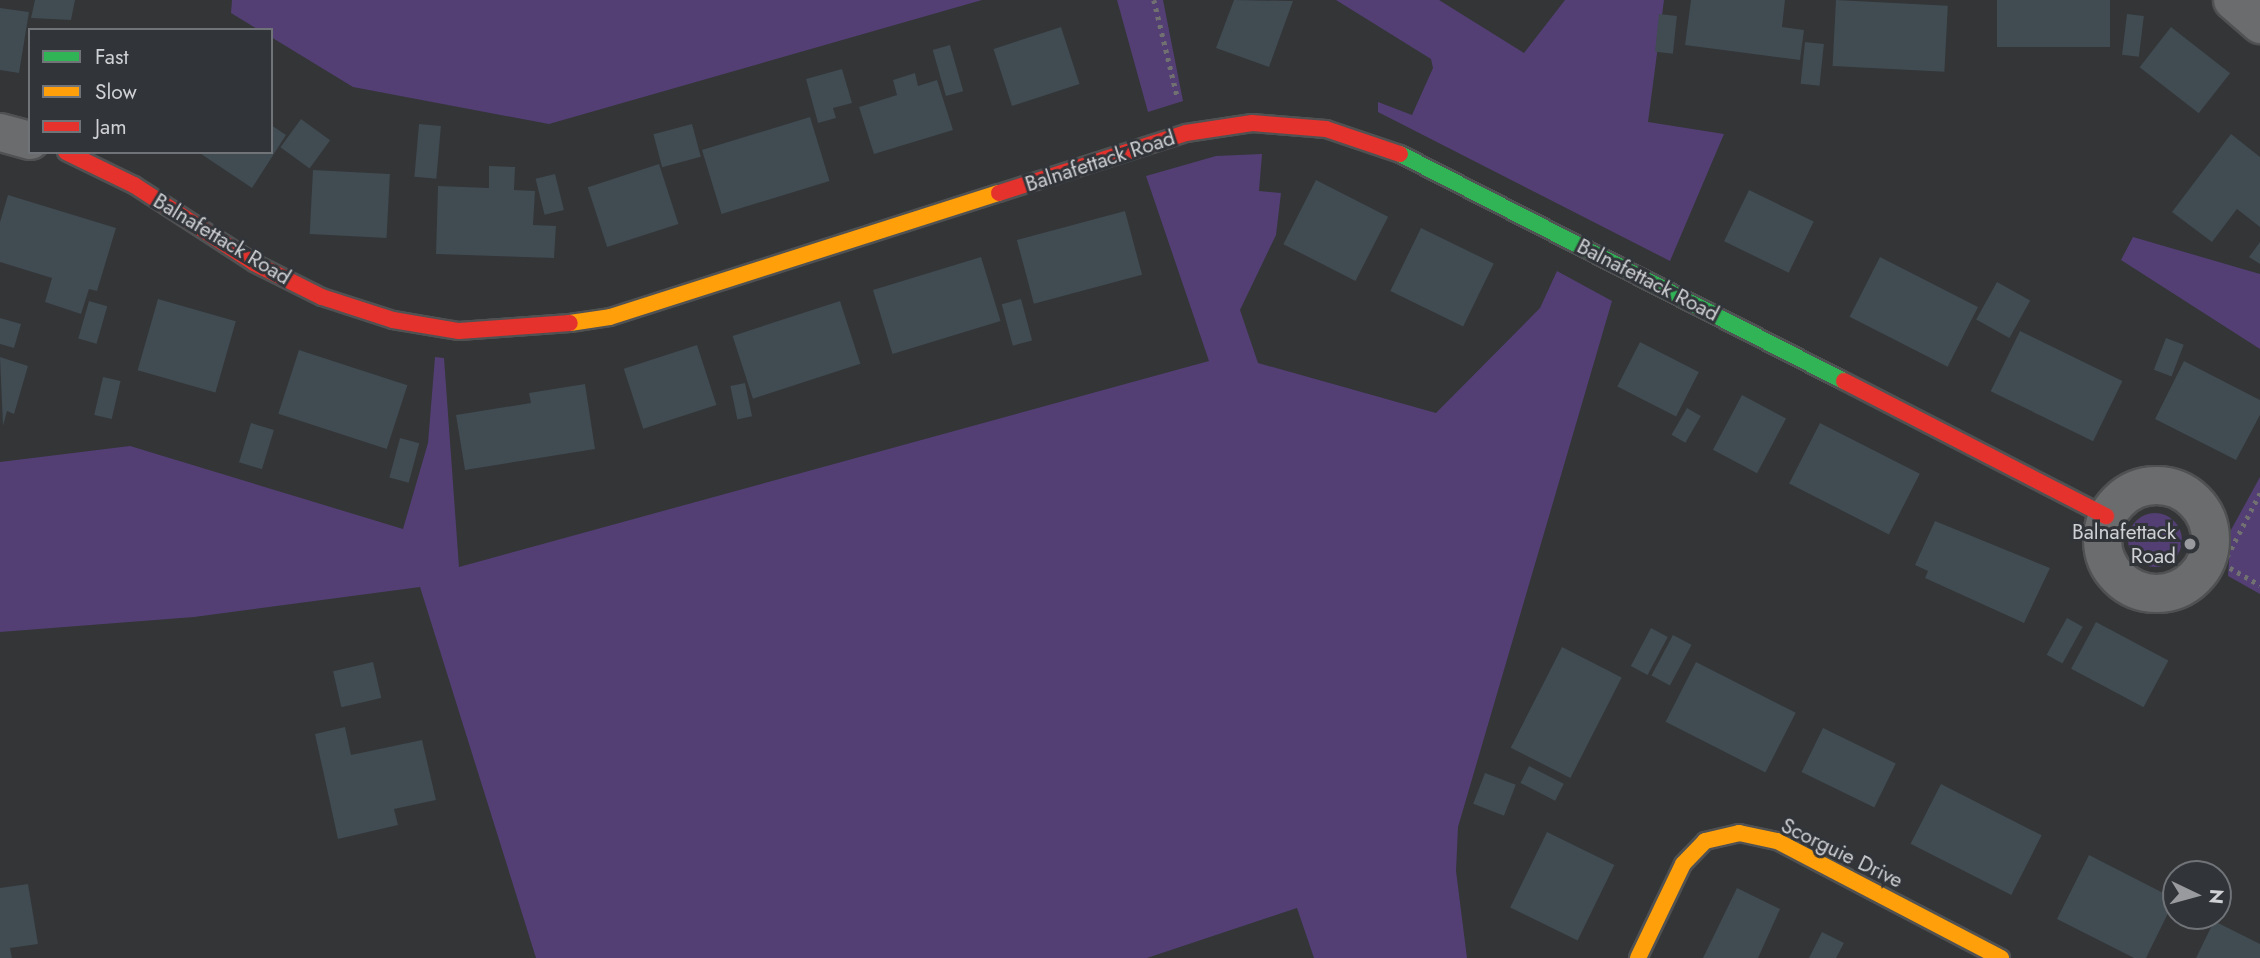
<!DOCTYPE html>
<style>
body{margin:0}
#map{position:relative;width:2260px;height:958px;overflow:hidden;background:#333537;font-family:Jost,sans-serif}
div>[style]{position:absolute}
.green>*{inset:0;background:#533f74}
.round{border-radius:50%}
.building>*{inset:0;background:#404b52;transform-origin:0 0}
.path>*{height:4.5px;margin-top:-2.25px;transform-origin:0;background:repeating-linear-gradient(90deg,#717172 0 3.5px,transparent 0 8.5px)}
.roads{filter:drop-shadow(2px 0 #505152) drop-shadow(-2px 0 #505152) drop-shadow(0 2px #505152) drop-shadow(0 -2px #505152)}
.street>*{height:37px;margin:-18.5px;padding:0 18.5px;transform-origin:18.5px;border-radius:18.5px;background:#6b6c6d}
.street>.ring{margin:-18.5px;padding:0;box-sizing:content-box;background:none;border:37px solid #6b6c6d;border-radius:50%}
.fast>*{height:16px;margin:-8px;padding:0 8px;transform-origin:8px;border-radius:8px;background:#30b455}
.slow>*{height:16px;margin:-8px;padding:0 8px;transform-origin:8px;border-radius:8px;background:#ff9f0a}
.jam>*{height:16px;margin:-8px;padding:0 8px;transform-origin:8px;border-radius:8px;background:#e5322d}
.dots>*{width:19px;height:19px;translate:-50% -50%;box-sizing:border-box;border:4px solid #313439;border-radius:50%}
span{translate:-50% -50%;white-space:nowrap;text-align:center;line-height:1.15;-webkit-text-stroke:6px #313439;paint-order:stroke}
.street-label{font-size:21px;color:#cfd1d4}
.poi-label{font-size:21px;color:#cfd1d4}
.right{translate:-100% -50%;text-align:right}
.legend{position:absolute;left:28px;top:28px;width:245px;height:126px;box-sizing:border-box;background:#313439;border:2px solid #707377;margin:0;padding:9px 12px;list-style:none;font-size:21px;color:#cfd1d4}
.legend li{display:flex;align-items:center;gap:14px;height:35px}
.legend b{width:35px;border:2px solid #707377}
.north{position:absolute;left:2162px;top:860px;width:70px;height:70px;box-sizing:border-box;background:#313439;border:2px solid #707377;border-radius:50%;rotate:95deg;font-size:19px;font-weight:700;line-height:28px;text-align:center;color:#cfd1d4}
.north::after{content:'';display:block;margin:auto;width:24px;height:32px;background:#989a9d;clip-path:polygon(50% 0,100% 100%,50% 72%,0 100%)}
</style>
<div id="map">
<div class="green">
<i style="clip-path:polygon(232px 0,982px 0,549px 124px,353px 87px,271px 37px,271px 30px,259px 30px,231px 13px)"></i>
<i style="clip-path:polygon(1117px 0,1163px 0,1183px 101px,1148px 112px)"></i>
<i style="clip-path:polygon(1336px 0,1439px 0,1524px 53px,1565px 0,1664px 0,1648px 122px,1724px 134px,1670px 261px,1378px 112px,1378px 102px,1412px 115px,1433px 68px,1431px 59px)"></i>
<i style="clip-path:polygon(1262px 154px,1259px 191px,1281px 193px,1276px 235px,1240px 310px,1258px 363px,1436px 413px,1540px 308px,1557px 271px,1612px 301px,1458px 827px,1456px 871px,1467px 958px,1314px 958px,1297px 908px,1147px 958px,536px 958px,420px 587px,194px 617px,0 632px,0 462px,130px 446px,403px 529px,428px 443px,435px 357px,444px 358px,459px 567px,1209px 361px,1146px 176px,1216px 156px)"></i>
<i style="clip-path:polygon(2133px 237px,2260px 274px,2260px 349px,2121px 260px)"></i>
<i style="clip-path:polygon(2260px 477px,2260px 594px,2228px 576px,2231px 530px)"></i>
<i class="round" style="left:2128px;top:513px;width:54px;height:54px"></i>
</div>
<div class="building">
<i style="clip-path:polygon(35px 0,75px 0,71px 20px,31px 18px)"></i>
<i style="clip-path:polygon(1234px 0,1293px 1px,1269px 67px,1216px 48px)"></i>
<i style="clip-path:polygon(1691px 0,1785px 0,1782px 27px,1804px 30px,1800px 60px,1685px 45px)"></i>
<i style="left:1836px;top:0;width:112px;height:66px;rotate:3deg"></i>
<i style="left:1997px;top:0;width:113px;height:47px"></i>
<i style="clip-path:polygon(0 8px,29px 12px,19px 73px,0 70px)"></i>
<i style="left:1659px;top:14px;width:18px;height:38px;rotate:6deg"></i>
<i style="left:2127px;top:14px;width:17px;height:41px;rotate:7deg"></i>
<i style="left:1061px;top:27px;width:60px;height:71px;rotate:72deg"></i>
<i style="left:2171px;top:27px;width:75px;height:51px;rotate:38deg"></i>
<i style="left:1805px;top:42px;width:19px;height:42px;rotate:6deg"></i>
<i style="left:950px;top:45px;width:48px;height:18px;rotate:74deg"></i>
<i style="clip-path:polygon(842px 69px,852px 103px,833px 108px,836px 118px,818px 123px,806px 79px)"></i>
<i style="clip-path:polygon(915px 73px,918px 86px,937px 80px,953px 130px,874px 154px,859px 107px,897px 95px,893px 80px)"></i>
<i style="left:810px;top:117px;width:67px;height:113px;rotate:73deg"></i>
<i style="left:301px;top:119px;width:36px;height:35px;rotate:36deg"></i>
<i style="left:419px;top:124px;width:22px;height:53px;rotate:5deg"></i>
<i style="left:692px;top:124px;width:34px;height:40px;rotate:75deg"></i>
<i style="clip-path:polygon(271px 125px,286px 135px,252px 188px,198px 152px,271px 152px)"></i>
<i style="clip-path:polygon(2231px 134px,2260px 157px,2260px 227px,2237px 209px,2212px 242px,2172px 212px)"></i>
<i style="left:659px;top:164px;width:63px;height:75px;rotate:72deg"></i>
<i style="clip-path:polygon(489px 166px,515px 167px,514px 190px,535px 191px,533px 225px,556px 226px,554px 258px,436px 254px,438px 186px,489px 188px)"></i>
<i style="left:313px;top:170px;width:77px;height:64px;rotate:3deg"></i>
<i style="left:555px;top:174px;width:37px;height:20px;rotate:76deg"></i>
<i style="left:1316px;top:180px;width:81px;height:72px;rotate:27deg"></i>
<i style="left:1749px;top:190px;width:72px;height:57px;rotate:26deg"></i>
<i style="clip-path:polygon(8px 195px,116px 228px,97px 291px,89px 289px,81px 314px,45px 302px,52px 278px,0 262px,0 222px)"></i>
<i style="left:1125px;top:211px;width:66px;height:112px;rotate:75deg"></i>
<i style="left:1421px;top:228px;width:81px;height:70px;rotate:26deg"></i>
<i style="clip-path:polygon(2260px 242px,2260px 264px,2249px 257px)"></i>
<i style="left:981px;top:257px;width:67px;height:113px;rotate:73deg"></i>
<i style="left:1880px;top:257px;width:110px;height:67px;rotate:27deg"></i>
<i style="left:1997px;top:282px;width:38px;height:43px;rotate:29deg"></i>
<i style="left:158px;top:299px;width:81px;height:74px;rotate:16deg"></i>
<i style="left:1021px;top:299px;width:43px;height:20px;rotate:75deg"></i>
<i style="left:89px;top:301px;width:19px;height:39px;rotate:16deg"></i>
<i style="left:840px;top:301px;width:66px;height:113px;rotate:72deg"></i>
<i style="clip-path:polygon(0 318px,21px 324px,14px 348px,0 344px)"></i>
<i style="left:2020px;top:331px;width:114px;height:67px;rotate:26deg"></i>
<i style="left:2166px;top:338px;width:19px;height:34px;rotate:21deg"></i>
<i style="left:1640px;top:342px;width:66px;height:50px;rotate:27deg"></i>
<i style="left:697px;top:345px;width:63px;height:77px;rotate:72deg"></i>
<i style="left:299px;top:350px;width:114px;height:67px;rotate:18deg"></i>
<i style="clip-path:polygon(0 357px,28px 366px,14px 414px,7px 411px,3px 426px)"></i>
<i style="clip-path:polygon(2184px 361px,2260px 400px,2260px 415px,2236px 460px,2155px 419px)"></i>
<i style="left:103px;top:377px;width:18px;height:39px;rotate:13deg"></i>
<i style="left:745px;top:383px;width:34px;height:15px;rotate:78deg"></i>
<i style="clip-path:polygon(585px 384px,595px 449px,465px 470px,456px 415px,531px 403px,529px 393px)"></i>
<i style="left:1742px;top:395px;width:50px;height:62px;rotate:28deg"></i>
<i style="left:1687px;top:408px;width:16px;height:31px;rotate:30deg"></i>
<i style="left:251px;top:423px;width:24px;height:41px;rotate:17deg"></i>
<i style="left:1820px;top:423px;width:112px;height:68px;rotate:27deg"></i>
<i style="left:400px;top:438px;width:20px;height:41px;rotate:15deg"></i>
<i style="clip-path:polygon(1935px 521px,2050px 568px,2024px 623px,1925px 578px,1928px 571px,1915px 565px)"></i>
<i style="left:2067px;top:618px;width:18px;height:42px;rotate:29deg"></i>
<i style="left:2096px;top:622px;width:82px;height:53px;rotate:28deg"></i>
<i style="left:1651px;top:628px;width:19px;height:43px;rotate:28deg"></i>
<i style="left:1673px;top:635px;width:21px;height:46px;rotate:28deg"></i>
<i style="left:1562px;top:647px;width:67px;height:113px;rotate:27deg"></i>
<i style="left:373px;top:662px;width:37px;height:41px;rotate:77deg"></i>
<i style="left:1696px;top:662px;width:112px;height:67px;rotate:27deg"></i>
<i style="clip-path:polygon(345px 727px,351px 755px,422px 740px,436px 800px,394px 809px,398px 825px,338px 839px,315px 734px)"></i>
<i style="left:1823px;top:728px;width:81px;height:49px;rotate:26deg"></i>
<i style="left:1529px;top:766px;width:39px;height:19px;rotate:27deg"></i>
<i style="left:1485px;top:773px;width:33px;height:33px;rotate:21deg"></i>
<i style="left:1941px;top:784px;width:113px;height:67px;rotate:27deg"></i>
<i style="left:1547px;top:832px;width:75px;height:84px;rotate:26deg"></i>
<i style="clip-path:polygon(2089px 855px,2175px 899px,2146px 958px,2134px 958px,2057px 919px)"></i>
<i style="clip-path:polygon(28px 884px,38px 944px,10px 948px,12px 958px,0 958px,0 888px)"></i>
<i style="clip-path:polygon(1737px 888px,1780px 909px,1758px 958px,1703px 958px)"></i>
<i style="clip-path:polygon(2214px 921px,2260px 944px,2260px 958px,2196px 958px)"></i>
<i style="clip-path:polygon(1822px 932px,1844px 943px,1836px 958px,1809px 958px)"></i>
</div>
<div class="path">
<i style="left:1154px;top:0;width:98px;rotate:76.4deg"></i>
<i style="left:2208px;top:555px;width:60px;rotate:30deg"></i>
<i style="left:2223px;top:564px;width:80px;rotate:-62.5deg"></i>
</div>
<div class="roads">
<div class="street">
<i style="left:2232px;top:0;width:37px;rotate:41deg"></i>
<i style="left:0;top:132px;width:31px;rotate:15deg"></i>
<i class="ring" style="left:2102px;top:485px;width:71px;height:71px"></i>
</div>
<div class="fast">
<i style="left:1400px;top:154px;width:499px;rotate:27.1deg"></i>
</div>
<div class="slow">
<i style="left:570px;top:323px;width:40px;rotate:-8.5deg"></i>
<i style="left:610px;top:317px;width:408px;rotate:-17.7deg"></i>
<i style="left:1638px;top:958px;width:104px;rotate:-64.4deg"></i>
<i style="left:1683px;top:864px;width:32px;rotate:-46deg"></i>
<i style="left:1705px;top:841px;width:35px;rotate:-13deg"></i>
<i style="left:1739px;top:833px;width:39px;rotate:12deg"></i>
<i style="left:1777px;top:841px;width:253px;rotate:27.6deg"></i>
</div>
<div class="jam">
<i style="left:66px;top:152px;width:76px;rotate:25.9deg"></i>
<i style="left:134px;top:185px;width:143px;rotate:33deg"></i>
<i style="left:254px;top:263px;width:76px;rotate:26.6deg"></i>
<i style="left:322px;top:297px;width:75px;rotate:17.9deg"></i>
<i style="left:393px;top:320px;width:67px;rotate:9.5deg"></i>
<i style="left:459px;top:331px;width:111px;rotate:-4.1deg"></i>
<i style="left:999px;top:193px;width:196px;rotate:-17.8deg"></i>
<i style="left:1186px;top:133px;width:67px;rotate:-8.6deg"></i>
<i style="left:1252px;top:123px;width:74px;rotate:4.6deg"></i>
<i style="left:1326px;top:129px;width:78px;rotate:18.7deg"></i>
<i style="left:1844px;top:381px;width:295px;rotate:27.3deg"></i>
</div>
</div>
<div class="dots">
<i style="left:2190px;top:544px;background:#989a9d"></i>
</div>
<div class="street-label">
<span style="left:1100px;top:161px;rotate:-18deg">Balnafettack Road</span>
<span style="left:222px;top:239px;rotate:31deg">Balnafettack Road</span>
<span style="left:1648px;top:280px;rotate:27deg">Balnafettack Road</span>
<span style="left:1842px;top:853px;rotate:26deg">Scorguie Drive</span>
</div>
<div class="poi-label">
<span class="right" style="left:2176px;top:544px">Balnafettack<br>Road</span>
</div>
<ul class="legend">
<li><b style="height:9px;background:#30b455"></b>Fast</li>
<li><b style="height:9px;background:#ff9f0a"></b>Slow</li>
<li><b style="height:9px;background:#e5322d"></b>Jam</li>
</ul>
<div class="north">N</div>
</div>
